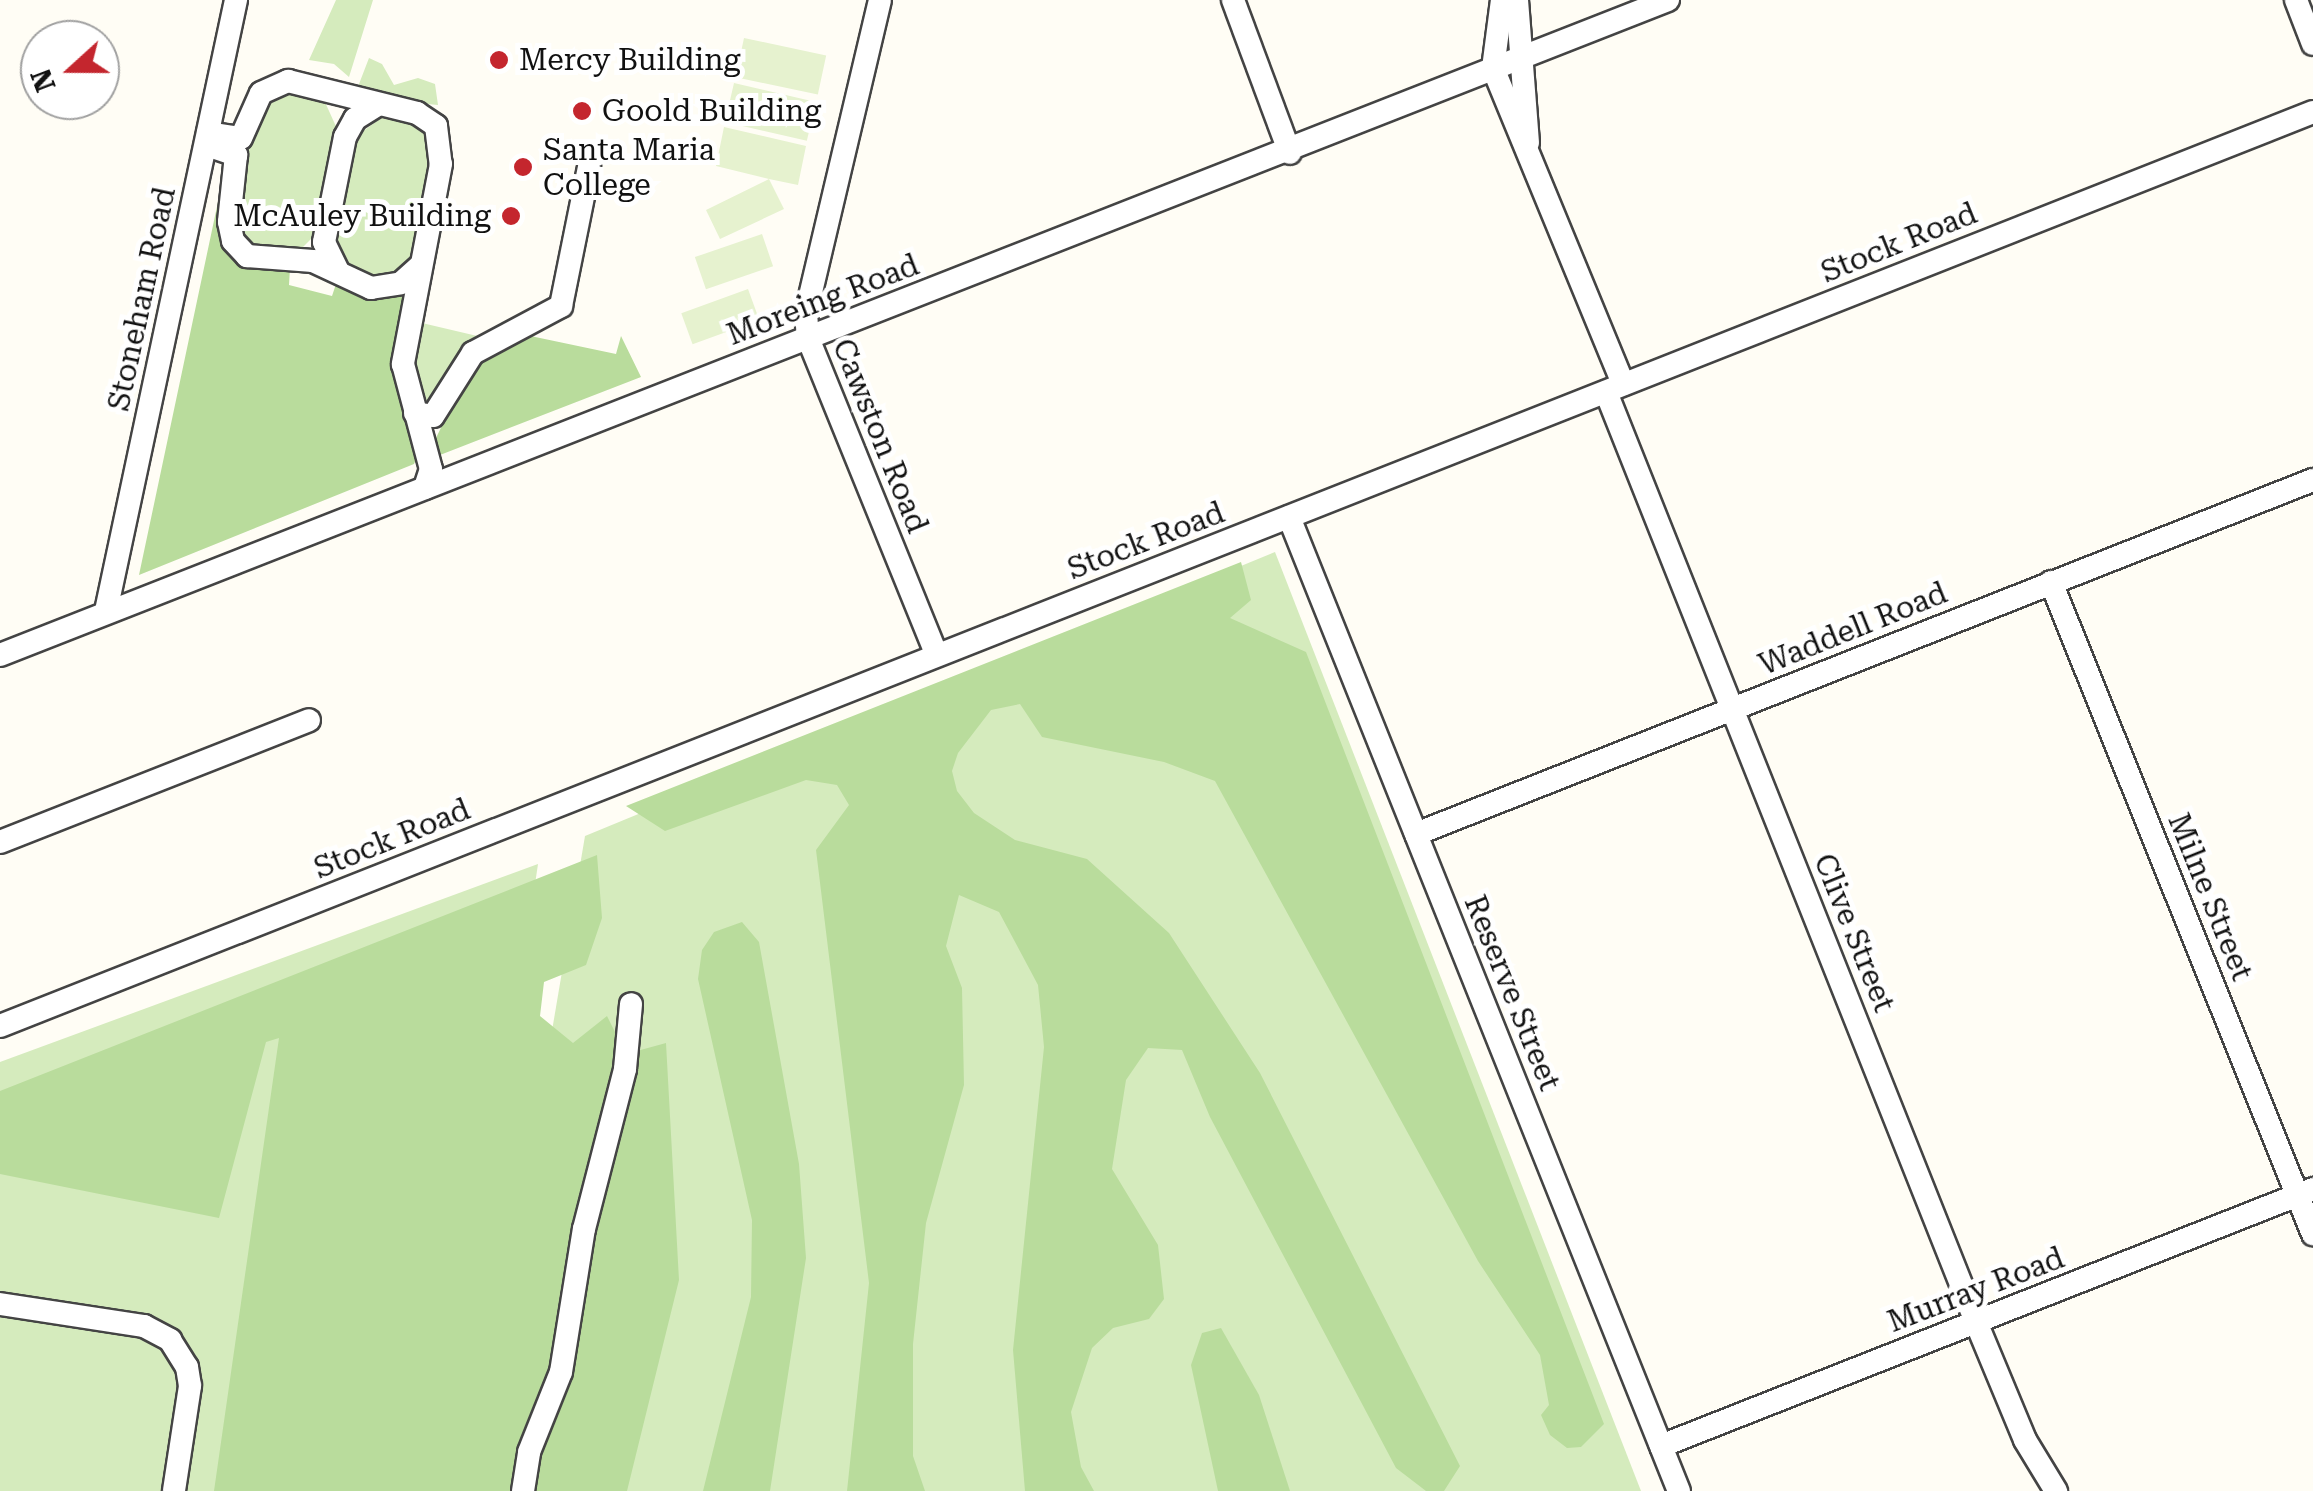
<!DOCTYPE html>
<style>
body{margin:0}
#map{position:relative;width:2313px;height:1491px;overflow:hidden;background:#fffdf5;font-family:"Roboto Serif",serif}
div>[style]{position:absolute}
.green>*{inset:0;background:#d5ebbd}
.forest>*{inset:0;background:#b9dc9c}
.pitch>*{inset:0;background:#e6f2cf;transform-origin:0 0}
.roads{filter:drop-shadow(2px 0 #444) drop-shadow(-2px 0 #444) drop-shadow(0 2px #444) drop-shadow(0 -2px #444)}
.minor>*{height:22px;margin:-11px;padding:0 11px;transform-origin:11px;border-radius:11px;background:#fff}
.dots>*{width:28px;height:28px;translate:-50% -50%;box-sizing:border-box;border:5px solid #fff;border-radius:50%}
span{translate:-50% -50%;white-space:nowrap;text-align:center;line-height:1.15;-webkit-text-stroke:10px #fff;paint-order:stroke}
.poi-label{font-size:30px;color:#111}
.left{translate:0 -50%;text-align:left}
.right{translate:-100% -50%;text-align:right}
.street-label{font-size:30px;color:#111}
.north{position:absolute;left:20px;top:20px;width:100px;height:100px;box-sizing:border-box;background:#fff;border:2px solid #a0a0a0;border-radius:50%;rotate:249deg;font-size:28px;font-weight:700;line-height:40px;text-align:center;color:#111}
.north::after{content:'';display:block;margin:auto;width:35px;height:45px;background:#c4262e;clip-path:polygon(50% 0,100% 100%,50% 72%,0 100%)}
</style>
<div id="map">
<div class="green">
<i style="clip-path:polygon(336px 0,373px 0,349px 77px,334px 64px,309px 60px)"></i>
<i style="clip-path:polygon(369px 58px,382px 64px,394px 85px,418px 78px,435px 84px,438px 105px,354px 97px)"></i>
<i style="clip-path:polygon(280px 89px,324px 100px,339px 133px,315px 235px,298px 252px,263px 256px,240px 237px,237px 196px,254px 121px)"></i>
<i style="clip-path:polygon(387px 114px,415px 119px,435px 141px,418px 253px,402px 274px,363px 280px,331px 251px,349px 141px)"></i>
<i style="clip-path:polygon(422px 323px,490px 339px,424px 411px,415px 364px)"></i>
<i style="clip-path:polygon(1275px 552px,1641px 1491px,474px 1491px,585px 836px)"></i>
<i style="clip-path:polygon(538px 864px,445px 1491px,0 1491px,0 1062px)"></i>
</div>
<div class="forest">
<i style="clip-path:polygon(226px 164px,224px 230px,290px 268px,289px 285px,332px 296px,336px 284px,413px 280px,401px 336px,420px 450px,414px 464px,139px 575px)"></i>
<i style="clip-path:polygon(521px 334px,616px 354px,621px 336px,641px 377px,440px 455px,435px 440px,471px 366px)"></i>
<i style="clip-path:polygon(1241px 562px,1251px 600px,1230px 618px,1306px 652px,1604px 1424px,1581px 1447px,1567px 1448px,1550px 1435px,1541px 1415px,1549px 1405px,1540px 1355px,1478px 1261px,1215px 781px,1164px 762px,1042px 737px,1020px 704px,991px 710px,958px 753px,952px 771px,957px 791px,974px 813px,1015px 840px,1087px 859px,1169px 933px,1260px 1073px,1460px 1466px,1444px 1491px,1426px 1491px,1396px 1468px,1210px 1117px,1182px 1050px,1148px 1048px,1126px 1080px,1112px 1169px,1158px 1245px,1164px 1299px,1149px 1319px,1113px 1328px,1092px 1348px,1071px 1412px,1081px 1467px,1094px 1491px,1025px 1491px,1013px 1350px,1044px 1047px,1038px 985px,999px 912px,959px 895px,946px 946px,962px 988px,964px 1085px,926px 1223px,913px 1344px,913px 1456px,925px 1491px,847px 1491px,869px 1283px,816px 850px,849px 805px,837px 785px,806px 780px,665px 831px,626px 806px)"></i>
<i style="clip-path:polygon(597px 855px,602px 918px,586px 965px,544px 982px,540px 1016px,573px 1043px,607px 1016px,626px 1054px,666px 1043px,679px 1280px,627px 1491px,214px 1491px,279px 1038px,266px 1042px,219px 1218px,0 1174px,0 1091px)"></i>
<i style="clip-path:polygon(742px 922px,759px 942px,799px 1164px,806px 1258px,770px 1491px,703px 1491px,751px 1297px,752px 1220px,698px 979px,702px 950px,714px 932px)"></i>
<i style="clip-path:polygon(1221px 1328px,1259px 1395px,1290px 1491px,1218px 1491px,1191px 1365px,1202px 1333px)"></i>
</div>
<div class="pitch">
<i style="left:744px;top:38px;width:84px;height:40px;rotate:12deg"></i>
<i style="left:734px;top:83px;width:84px;height:40px;rotate:13deg"></i>
<i style="clip-path:polygon(724px 127px,806px 146px,798px 185px,769px 179px,784px 209px,720px 239px,706px 210px,769px 179px,716px 166px)"></i>
<i style="left:762px;top:234px;width:34px;height:71px;rotate:71deg"></i>
<i style="left:748px;top:289px;width:33px;height:71px;rotate:70deg"></i>
</div>
<div class="roads">
<div class="minor">
<i style="left:880px;top:0;width:321px;rotate:103.3deg"></i>
<i style="left:806px;top:312px;width:26px;rotate:86deg"></i>
<i style="left:808px;top:338px;width:342px;rotate:67.9deg"></i>
<i style="left:1233px;top:0;width:163px;rotate:69.6deg"></i>
<i style="left:1502px;top:0;width:69px;rotate:97.5deg"></i>
<i style="left:1493px;top:68px;width:342px;rotate:67.6deg"></i>
<i style="left:1517px;top:0;width:143px;rotate:85.6deg"></i>
<i style="left:2296px;top:0;width:47px;rotate:68.9deg"></i>
<i style="left:208px;top:133px;width:33px;rotate:9deg"></i>
<i style="left:241px;top:138px;width:49px;rotate:-66deg"></i>
<i style="left:261px;top:93px;width:30px;rotate:-24deg"></i>
<i style="left:288px;top:81px;width:133px;rotate:13.9deg"></i>
<i style="left:417px;top:113px;width:23px;rotate:34deg"></i>
<i style="left:436px;top:126px;width:38px;rotate:83deg"></i>
<i style="left:441px;top:164px;width:204px;rotate:100.8deg"></i>
<i style="left:403px;top:364px;width:109px;rotate:75.1deg"></i>
<i style="left:431px;top:469px;width:20px;rotate:108deg"></i>
<i style="left:210px;top:146px;width:28px;rotate:19deg"></i>
<i style="left:236px;top:155px;width:67px;rotate:96deg"></i>
<i style="left:229px;top:222px;width:19px;rotate:78deg"></i>
<i style="left:233px;top:241px;width:21px;rotate:47deg"></i>
<i style="left:247px;top:256px;width:66px;rotate:4.3deg"></i>
<i style="left:313px;top:261px;width:64px;rotate:25deg"></i>
<i style="left:371px;top:288px;width:30px;rotate:-9deg"></i>
<i style="left:401px;top:283px;width:27px;rotate:-42deg"></i>
<i style="left:338px;top:271px;width:32px;rotate:-116deg"></i>
<i style="left:324px;top:242px;width:107px;rotate:-78.7deg"></i>
<i style="left:345px;top:137px;width:21px;rotate:-61deg"></i>
<i style="left:355px;top:119px;width:25px;rotate:-32deg"></i>
<i style="left:1606px;top:392px;width:1001px;rotate:68.3deg"></i>
<i style="left:1976px;top:1322px;width:128px;rotate:67.4deg"></i>
<i style="left:2025px;top:1440px;width:60px;rotate:58.7deg"></i>
<i style="left:415px;top:413px;width:18px;rotate:9deg"></i>
<i style="left:433px;top:416px;width:75px;rotate:-57.6deg"></i>
<i style="left:473px;top:353px;width:100px;rotate:-28.1deg"></i>
<i style="left:561px;top:306px;width:142px;rotate:-78.6deg"></i>
<i style="left:1289px;top:517px;width:1049px;rotate:68.18deg"></i>
<i style="left:2051px;top:582px;width:703px;rotate:68.11deg"></i>
<i style="left:106px;top:611px;width:625px;rotate:-77.99deg"></i>
<i style="left:0;top:655px;width:1792px;rotate:-21.44deg"></i>
<i style="left:1416px;top:834px;width:964px;rotate:-21.54deg"></i>
<i style="left:0;top:842px;width:332px;rotate:-21.5deg"></i>
<i style="left:0;top:1026px;width:2487px;rotate:-21.56deg"></i>
<i style="left:0;top:1304px;width:146px;rotate:8.7deg"></i>
<i style="left:144px;top:1326px;width:30px;rotate:28deg"></i>
<i style="left:170px;top:1340px;width:32px;rotate:58deg"></i>
<i style="left:187px;top:1367px;width:19px;rotate:81deg"></i>
<i style="left:190px;top:1386px;width:106px;rotate:98.7deg"></i>
<i style="left:1661px;top:1446px;width:701px;rotate:-21.51deg"></i>
<i style="left:523px;top:1491px;width:39px;rotate:-81deg"></i>
<i style="left:529px;top:1452px;width:86px;rotate:-68.2deg"></i>
<i style="left:561px;top:1372px;width:145px;rotate:-80.9deg"></i>
<i style="left:584px;top:1229px;width:165px;rotate:-75.6deg"></i>
<i style="left:625px;top:1069px;width:65px;rotate:-84.7deg"></i>
</div>
</div>
<div class="dots">
<i style="left:499px;top:60px;background:#c4262e"></i>
<i style="left:582px;top:111px;background:#c4262e"></i>
<i style="left:523px;top:167px;background:#c4262e"></i>
<i style="left:511px;top:216px;background:#c4262e"></i>
</div>
<div class="poi-label">
<span class="left" style="left:519px;top:60px">Mercy Building</span>
<span class="left" style="left:602px;top:111px">Goold Building</span>
<span class="left" style="left:543px;top:167px">Santa Maria<br>College</span>
<span class="right" style="left:491px;top:216px">McAuley Building</span>
</div>
<div class="street-label">
<span style="left:1899px;top:243px;rotate:-22deg">Stock Road</span>
<span style="left:142px;top:299px;rotate:-78deg">Stoneham Road</span>
<span style="left:823px;top:300px;rotate:-21deg">Moreing Road</span>
<span style="left:880px;top:436px;rotate:68deg">Cawston Road</span>
<span style="left:1146px;top:541px;rotate:-21deg">Stock Road</span>
<span style="left:1853px;top:629px;rotate:-22deg">Waddell Road</span>
<span style="left:392px;top:839px;rotate:-22deg">Stock Road</span>
<span style="left:2210px;top:897px;rotate:68deg">Milne Street</span>
<span style="left:1854px;top:933px;rotate:68deg">Clive Street</span>
<span style="left:1512px;top:993px;rotate:68deg">Reserve Street</span>
<span style="left:1976px;top:1290px;rotate:-21deg">Murray Road</span>
</div>
<div class="north">N</div>
</div>
